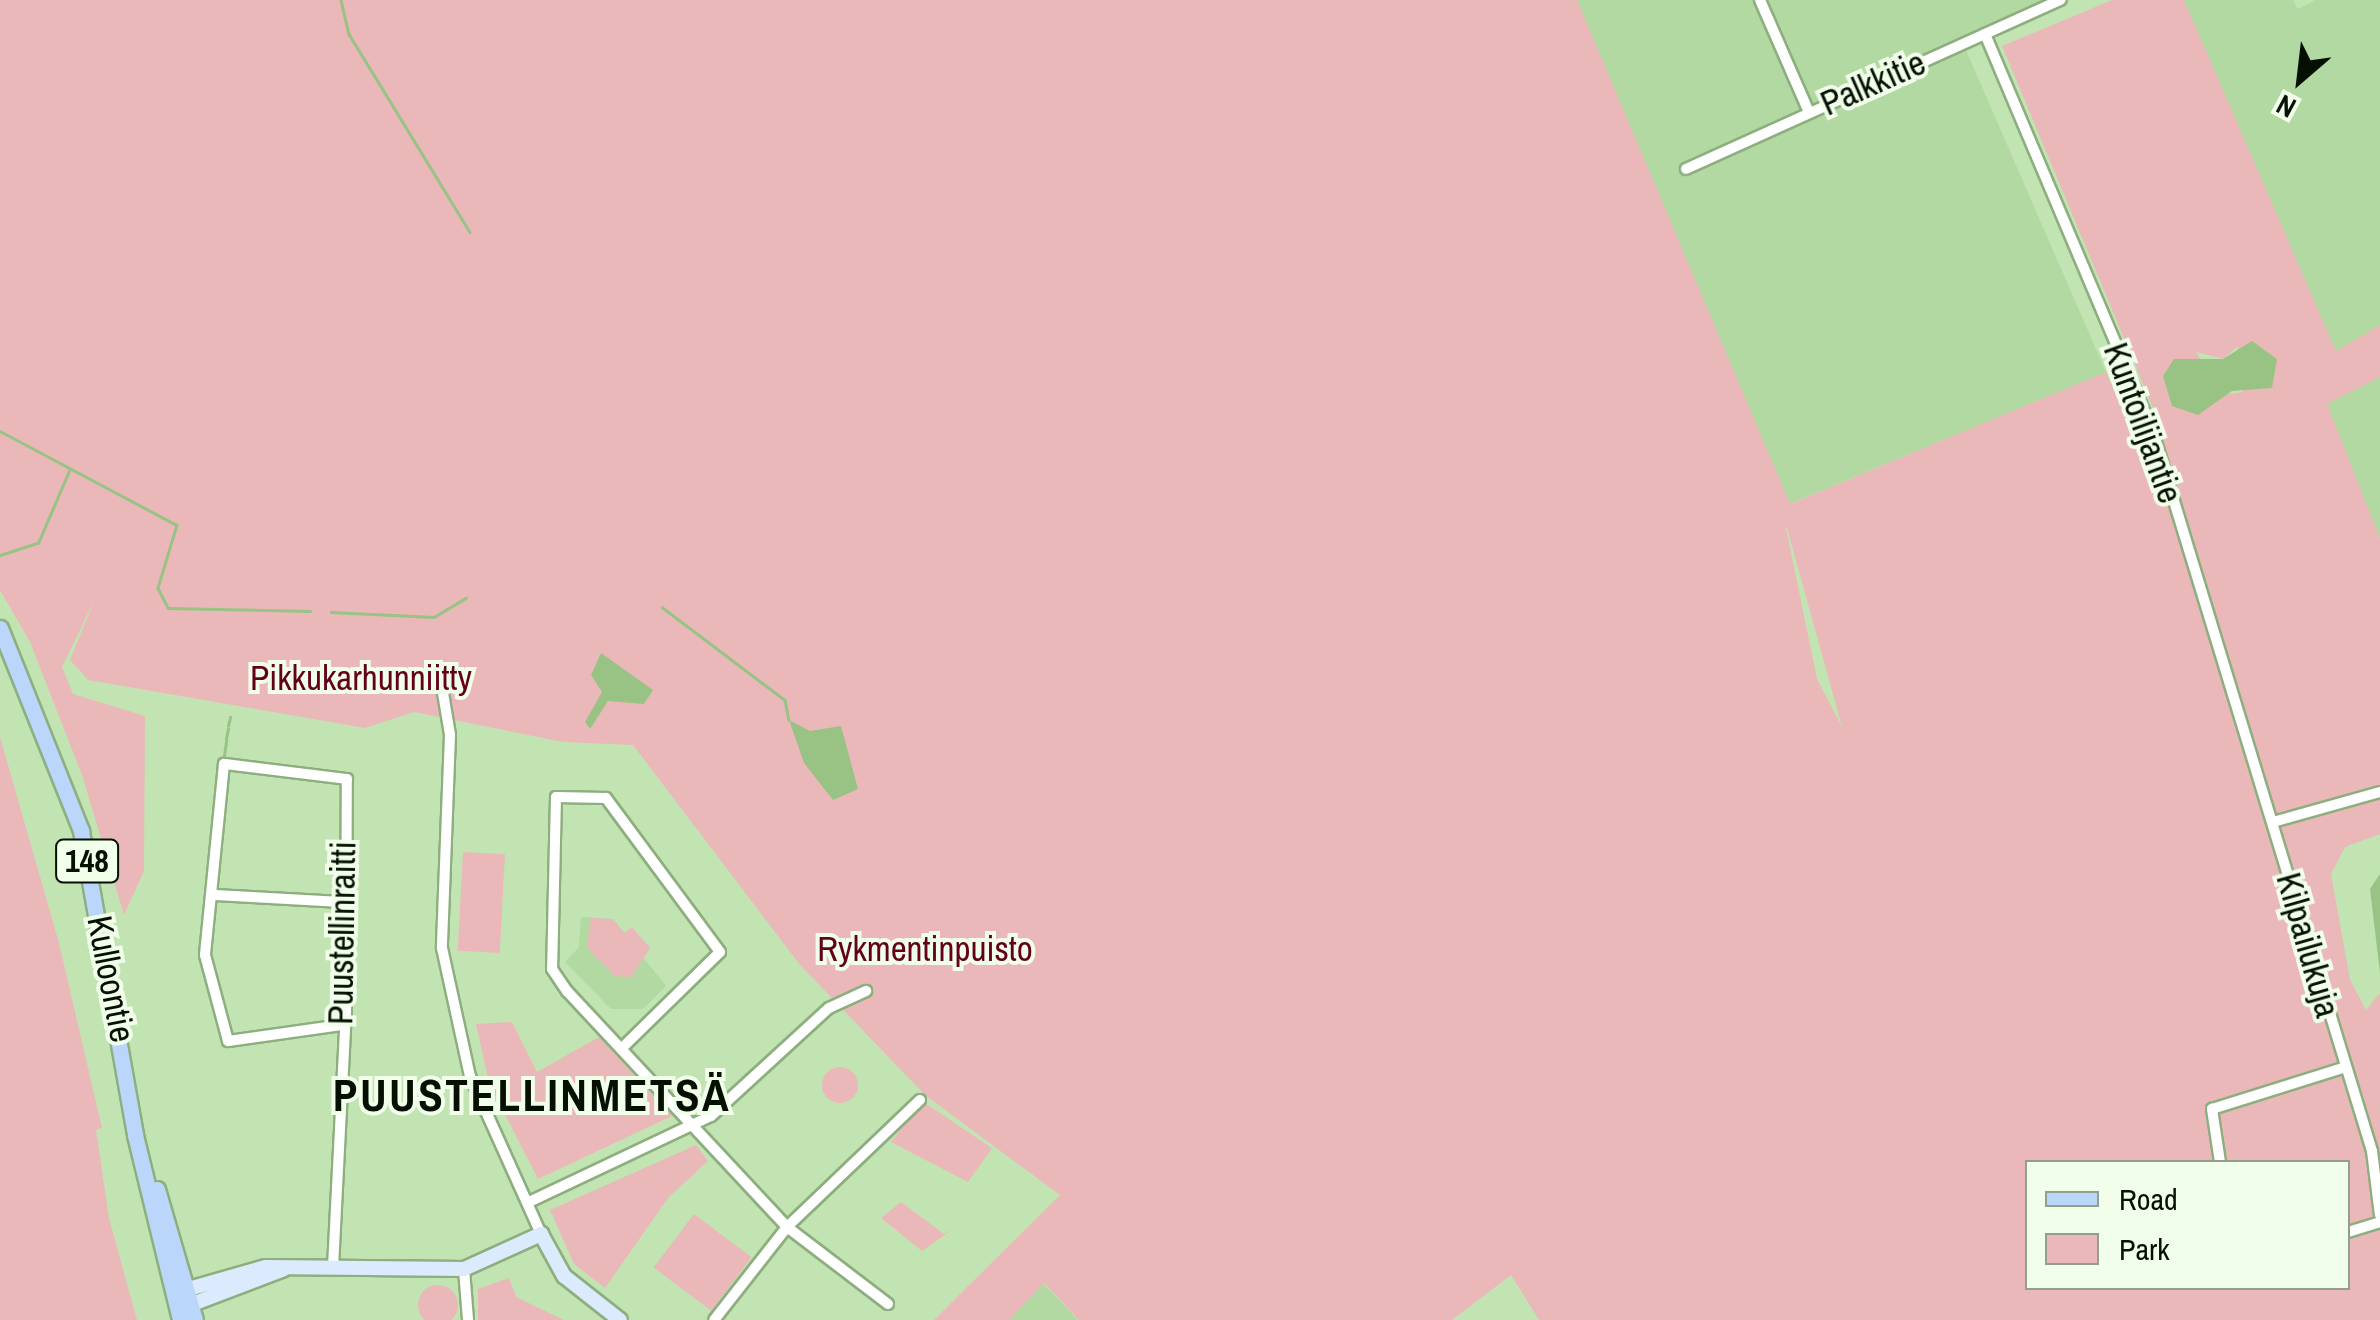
<!DOCTYPE html>
<meta charset="utf-8">
<style>
body{margin:0}
#map{position:relative;width:2380px;height:1320px;overflow:hidden;background:#c1e4b2;font-family:"Archivo Narrow",sans-serif}
div>[style]{position:absolute}
.built>*{inset:0;background:#b2d9a2}
.green>*{inset:0;background:#ebb8b9;transform-origin:0 0}
.round{border-radius:50%}
.water>*{inset:0;background:#98c384}
.stream>*{height:2.5px;margin:-1.25px;padding:0 1.25px;transform-origin:1.25px;border-radius:1.25px;background:#98c384}
.roads{filter:drop-shadow(2px 0 #8dae7e) drop-shadow(-2px 0 #8dae7e) drop-shadow(0 2px #8dae7e) drop-shadow(0 -2px #8dae7e)}
.street>*{height:10px;margin:-5px;padding:0 5px;transform-origin:5px;border-radius:5px;background:#fff}
.secondary>*{height:14px;margin:-7px;padding:0 7px;transform-origin:7px;border-radius:7px;background:#dceafd}
.primary>*{height:15px;margin:-7.5px;padding:0 7.5px;transform-origin:7.5px;border-radius:7.5px;background:#bad6fb}
span{translate:-50% -50%;white-space:nowrap;text-align:center;line-height:1.15;-webkit-text-stroke:8px #f0feea;paint-order:stroke}
.shield-label span{padding:2px 8px;background:#f0feea;border:2px solid;border-radius:8px;-webkit-text-stroke-width:0}
.shield-label{font-size:32px;color:#051002;font-weight:700}
.street-label{font-size:35px;color:#051002}
.park-label{font-size:35px;color:#63001a}
.district-label{font-size:45px;color:#051002;font-weight:700;letter-spacing:2.5px}
.legend{position:absolute;left:2025px;top:1160px;width:325px;height:130px;box-sizing:border-box;background:#f0feea;border:2px solid #929f8d;margin:0;padding:12px 18px;list-style:none;font-size:30px;color:#051002}
.legend li{display:flex;align-items:center;gap:20px;height:50px}
.legend b{width:50px;border:2px solid #929f8d}
.north{position:absolute;left:2250px;top:30px;width:100px;height:100px;-webkit-text-stroke:8px #f0feea;paint-order:stroke;rotate:208deg;font-size:28px;font-weight:700;line-height:40px;text-align:center;color:#051002}
.north::after{content:'';display:block;margin:auto;width:35px;height:45px;background:#051002;clip-path:polygon(50% 0,100% 100%,50% 72%,0 100%)}
</style>
<div id="map">
<div class="built">
<i style="clip-path:polygon(1577px 0,2050px 0,1962px 41px,2106px 372px,1789px 504px)"></i>
<i style="clip-path:polygon(2184px 0,2293px 0,2298px 9px,2315px 0,2380px 0,2380px 325px,2336px 352px)"></i>
<i style="clip-path:polygon(2380px 377px,2380px 538px,2327px 404px)"></i>
<i style="clip-path:polygon(581px 917px,613px 919px,666px 986px,643px 1009px,611px 1009px,565px 962px,579px 947px)"></i>
<i style="clip-path:polygon(1043px 1283px,1078px 1320px,1009px 1320px)"></i>
</div>
<div class="green">
<i style="clip-path:polygon(evenodd,0 0,1577px 0,1790px 504px,2106px 372px,2138px 446px,2166px 439px,2002px 46px,2112px 0,2184px 0,2336px 351px,2380px 325px,2380px 377px,2327px 404px,2380px 538px,2380px 834px,2345px 847px,2331px 874px,2350px 980px,2366px 1010px,2380px 993px,2380px 1320px,1539px 1320px,1511px 1275px,1452px 1320px,1079px 1320px,1044px 1283px,1009px 1320px,934px 1320px,1060px 1195px,925px 1095px,800px 965px,633px 745px,563px 742px,414px 712px,365px 728px,88px 680px,70px 660px,95px 599px,62px 667px,73px 694px,145px 716px,144px 871px,124px 915px,82px 775px,30px 642px,0 590px,0 0,2237px 346px,2243px 392px,2223px 395px,2196px 352px,2224px 359px,2237px 346px,0 0,1786px 528px,1787px 528px,1842px 727px,1817px 679px,1786px 528px,0 0,2028px 1162px,2348px 1162px,2348px 1288px,2028px 1288px,2028px 1162px)"></i>
<i style="clip-path:polygon(0 737px,59px 943px,102px 1128px,96px 1130px,109px 1218px,137px 1320px,0 1320px)"></i>
<i style="left:463px;top:852px;width:42px;height:99px;rotate:3deg"></i>
<i style="clip-path:polygon(591px 918px,613px 919px,624px 933px,632px 927px,650px 948px,631px 977px,614px 976px,587px 947px)"></i>
<i style="clip-path:polygon(512px 1022px,537px 1072px,599px 1037px,672px 1116px,538px 1179px,489px 1083px,476px 1024px)"></i>
<i class="round" style="left:822px;top:1067px;width:36px;height:36px"></i>
<i style="clip-path:polygon(922px 1101px,992px 1148px,968px 1182px,891px 1142px)"></i>
<i style="clip-path:polygon(696px 1145px,708px 1161px,668px 1198px,605px 1288px,574px 1264px,550px 1210px)"></i>
<i style="clip-path:polygon(901px 1202px,944px 1234px,953px 1229px,922px 1251px,881px 1218px)"></i>
<i style="left:694px;top:1214px;width:72px;height:67px;rotate:37deg"></i>
<i style="clip-path:polygon(509px 1278px,516px 1297px,564px 1320px,478px 1320px,478px 1289px)"></i>
<i class="round" style="left:418px;top:1285px;width:40px;height:40px"></i>
</div>
<div class="water">
<i style="clip-path:polygon(2252px 341px,2277px 359px,2272px 388px,2232px 391px,2198px 415px,2172px 406px,2163px 376px,2174px 359px,2223px 359px)"></i>
<i style="clip-path:polygon(601px 653px,653px 690px,644px 704px,608px 701px,590px 729px,585px 722px,602px 692px,591px 675px)"></i>
<i style="clip-path:polygon(789px 720px,810px 731px,841px 726px,858px 789px,833px 800px,804px 763px)"></i>
<i style="clip-path:polygon(2380px 874px,2380px 973px,2370px 889px)"></i>
</div>
<div class="stream">
<i style="left:341px;top:0;width:35px;rotate:77deg"></i>
<i style="left:349px;top:34px;width:232px;rotate:58.6deg"></i>
<i style="left:0;top:431px;width:200px;rotate:28deg"></i>
<i style="left:177px;top:525px;width:66px;rotate:106.8deg"></i>
<i style="left:158px;top:588px;width:22px;rotate:63deg"></i>
<i style="left:168px;top:608px;width:142px;rotate:1.2deg"></i>
<i style="left:0;top:555px;width:40px;rotate:-18deg"></i>
<i style="left:38px;top:543px;width:78px;rotate:-66.7deg"></i>
<i style="left:662px;top:607px;width:154px;rotate:37.1deg"></i>
<i style="left:785px;top:700px;width:20px;rotate:79deg"></i>
<i style="left:331px;top:612px;width:103px;rotate:2.8deg"></i>
<i style="left:434px;top:617px;width:37px;rotate:-31deg"></i>
<i style="left:228px;top:726px;width:9px;rotate:-77deg"></i>
<i style="left:226px;top:739px;width:10px;rotate:-79deg"></i>
<i style="left:224px;top:756px;width:15px;rotate:-82deg"></i>
</div>
<div class="roads">
<div class="street">
<i style="left:1760px;top:0;width:122px;rotate:66.4deg"></i>
<i style="left:1985px;top:34px;width:432px;rotate:67.1deg"></i>
<i style="left:2153px;top:432px;width:752px;rotate:73.06deg"></i>
<i style="left:2372px;top:1151px;width:64px;rotate:82.9deg"></i>
<i style="left:1686px;top:169px;width:411px;rotate:-24.3deg"></i>
<i style="left:440px;top:675px;width:61px;rotate:80.5deg"></i>
<i style="left:450px;top:735px;width:213px;rotate:92.2deg"></i>
<i style="left:442px;top:948px;width:131px;rotate:77.7deg"></i>
<i style="left:470px;top:1076px;width:173px;rotate:65.8deg"></i>
<i style="left:2273px;top:822px;width:111px;rotate:-15.7deg"></i>
<i style="left:216px;top:895px;width:125px;rotate:3.2deg"></i>
<i style="left:622px;top:1048px;width:137px;rotate:-44.4deg"></i>
<i style="left:720px;top:952px;width:192px;rotate:-126.5deg"></i>
<i style="left:606px;top:798px;width:50px;rotate:-178.9deg"></i>
<i style="left:556px;top:797px;width:172px;rotate:91.3deg"></i>
<i style="left:552px;top:969px;width:27px;rotate:56deg"></i>
<i style="left:567px;top:991px;width:323px;rotate:47deg"></i>
<i style="left:787px;top:1227px;width:118px;rotate:128.1deg"></i>
<i style="left:2220px;top:1162px;width:54px;rotate:-98.6deg"></i>
<i style="left:2212px;top:1109px;width:137px;rotate:-17.4deg"></i>
<i style="left:529px;top:1202px;width:201px;rotate:-25.3deg"></i>
<i style="left:711px;top:1116px;width:160px;rotate:-42.5deg"></i>
<i style="left:829px;top:1008px;width:41px;rotate:-24.7deg"></i>
<i style="left:787px;top:1227px;width:184px;rotate:-43.7deg"></i>
<i style="left:787px;top:1227px;width:127px;rotate:37.3deg"></i>
<i style="left:2348px;top:1232px;width:34px;rotate:-17deg"></i>
<i style="left:333px;top:1267px;width:256px;rotate:-87.1deg"></i>
<i style="left:346px;top:1011px;width:232px;rotate:-89.8deg"></i>
<i style="left:347px;top:779px;width:124px;rotate:-173deg"></i>
<i style="left:224px;top:764px;width:192px;rotate:95.7deg"></i>
<i style="left:205px;top:955px;width:89px;rotate:75deg"></i>
<i style="left:228px;top:1041px;width:115px;rotate:-8deg"></i>
<i style="left:464px;top:1269px;width:51px;rotate:85.5deg"></i>
</div>
<div class="secondary">
<i style="left:178px;top:1292px;width:91px;rotate:-15.9deg"></i>
<i style="left:266px;top:1267px;width:198px;rotate:0.6deg"></i>
<i style="left:464px;top:1269px;width:85px;rotate:-24.4deg"></i>
<i style="left:541px;top:1234px;width:48px;rotate:61.3deg"></i>
<i style="left:564px;top:1276px;width:71px;rotate:38.2deg"></i>
<i style="left:182px;top:1308px;width:109px;rotate:-20.9deg"></i>
</div>
<div class="primary">
<i style="left:0;top:628px;width:219px;rotate:68.2deg"></i>
<i style="left:81px;top:831px;width:309px;rotate:79.9deg"></i>
<i style="left:135px;top:1135px;width:190px;rotate:76.3deg"></i>
<i style="left:157px;top:1189px;width:136px;rotate:73.8deg"></i>
</div>
</div>
<div class="shield-label">
<span style="left:87px;top:861px">148</span>
</div>
<div class="street-label">
<span style="left:1873px;top:83px;rotate:-24deg">Palkkitie</span>
<span style="left:2143px;top:423px;rotate:70deg">Kuntoilijantie</span>
<span style="left:342px;top:933px;rotate:-89deg">Puustellinraitti</span>
<span style="left:2308px;top:945px;rotate:74deg">Kilpailukuja</span>
<span style="left:111px;top:979px;rotate:79deg">Kulloontie</span>
</div>
<div class="park-label">
<span style="left:361px;top:678px">Pikkukarhunniitty</span>
<span style="left:925px;top:949px">Rykmentinpuisto</span>
</div>
<div class="district-label">
<span style="left:532px;top:1095px">PUUSTELLINMETSÄ</span>
</div>
<ul class="legend">
<li><b style="height:12px;background:#bad6fb"></b>Road</li>
<li><b style="height:28px;background:#ebb8b9"></b>Park</li>
</ul>
<div class="north">N</div>
</div>
